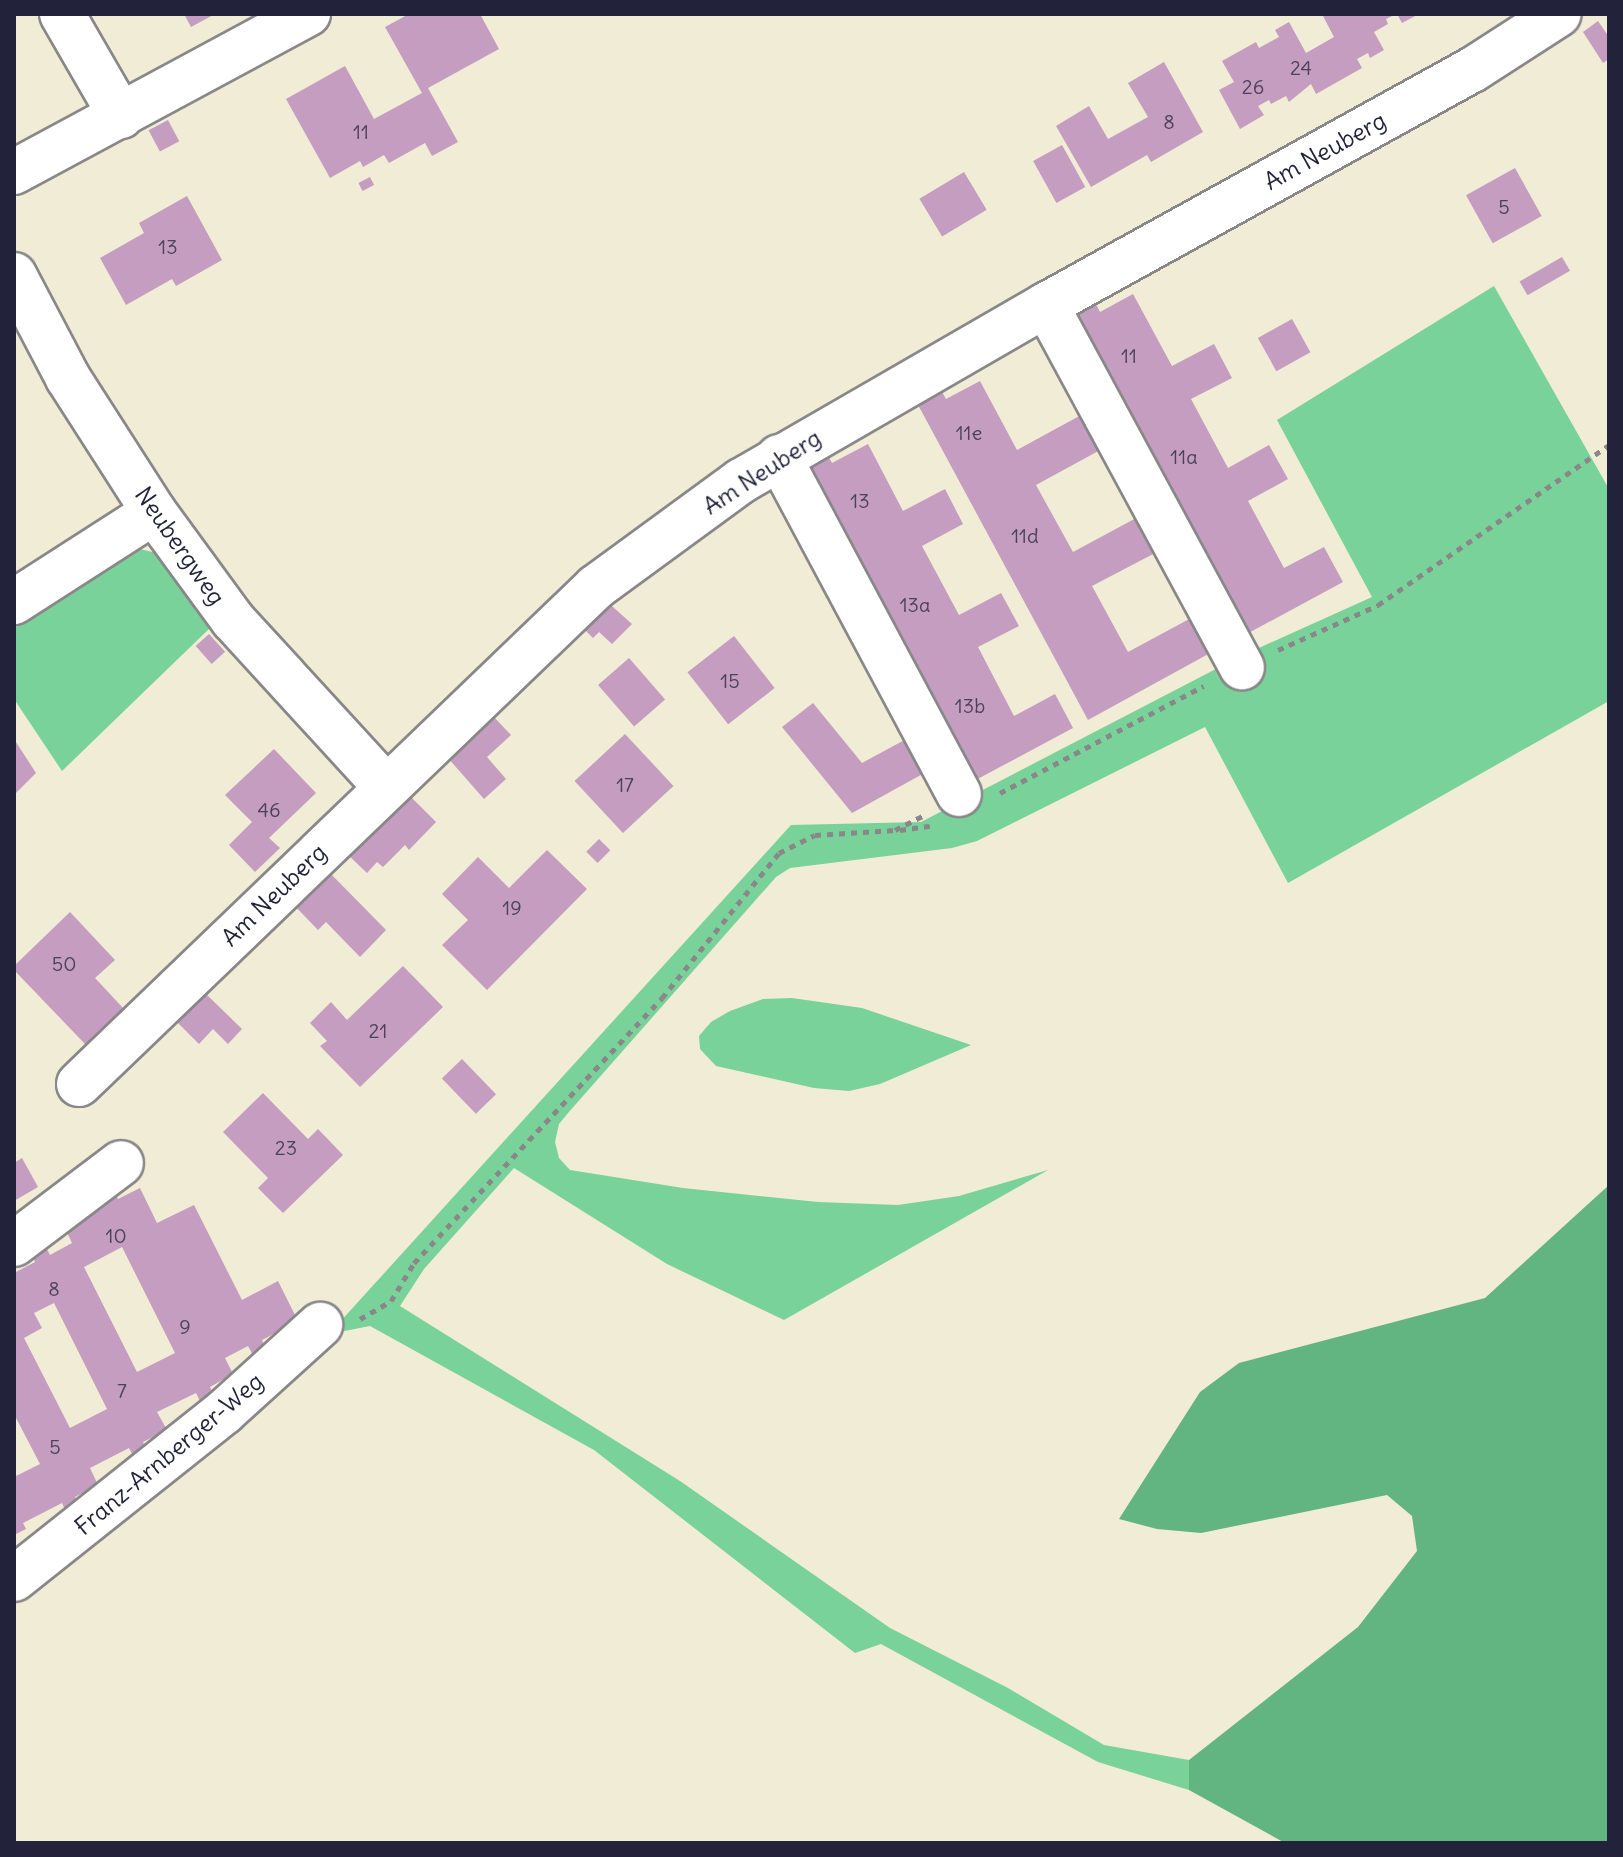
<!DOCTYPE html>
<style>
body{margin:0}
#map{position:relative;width:1623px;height:1857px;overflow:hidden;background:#f0ecd5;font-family:Delius,sans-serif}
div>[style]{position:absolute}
.green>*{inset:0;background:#78d299}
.forest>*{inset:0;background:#62b481}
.building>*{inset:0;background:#c49dc0;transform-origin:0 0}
.path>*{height:5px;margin-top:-2.5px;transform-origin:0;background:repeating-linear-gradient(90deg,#898788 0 6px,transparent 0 12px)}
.roads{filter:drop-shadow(2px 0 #898788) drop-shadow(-2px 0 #898788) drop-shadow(0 2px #898788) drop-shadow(0 -2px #898788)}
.minor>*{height:44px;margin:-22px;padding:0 22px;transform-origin:22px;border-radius:22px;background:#fff}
span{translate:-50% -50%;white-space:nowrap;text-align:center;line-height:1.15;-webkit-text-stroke:6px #fff;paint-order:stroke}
.number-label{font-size:20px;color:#4a415c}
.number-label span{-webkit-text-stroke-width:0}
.street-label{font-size:24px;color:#22223b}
.frame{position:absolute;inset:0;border:16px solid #22223b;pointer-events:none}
</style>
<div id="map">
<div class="green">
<i style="clip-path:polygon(1494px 286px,1609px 489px,1609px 701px,1288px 883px,1205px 727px,977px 841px,952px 848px,790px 868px,776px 877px,568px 1113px,559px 1124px,555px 1142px,559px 1158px,570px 1170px,683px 1188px,818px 1202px,898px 1205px,959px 1196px,1048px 1170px,784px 1320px,667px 1264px,514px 1168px,424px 1269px,400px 1306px,680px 1481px,890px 1628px,1008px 1688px,1104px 1745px,1189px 1760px,1189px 1790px,1098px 1762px,881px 1644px,855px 1653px,594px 1450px,370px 1326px,329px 1334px,791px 825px,921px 822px,1239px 657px,1372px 597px,1277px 420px)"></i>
<i style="clip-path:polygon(135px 548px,157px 553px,212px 626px,62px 771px,14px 699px,14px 624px)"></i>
<i style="clip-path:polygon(792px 998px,862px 1008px,971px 1045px,880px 1084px,849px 1091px,814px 1088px,716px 1066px,700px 1049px,699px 1036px,711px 1022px,730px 1011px,763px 999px)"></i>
</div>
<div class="forest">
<i style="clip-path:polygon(1609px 1185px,1609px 1843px,1285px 1843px,1189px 1790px,1189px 1760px,1358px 1627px,1417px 1551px,1412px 1516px,1387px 1495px,1201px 1533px,1157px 1529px,1119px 1519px,1200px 1392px,1239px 1363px,1485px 1298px)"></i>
</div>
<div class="building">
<i style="clip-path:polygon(184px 14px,215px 14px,191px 27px)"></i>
<i style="clip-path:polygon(409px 14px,480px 14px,499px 49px,428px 88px,458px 142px,432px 156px,425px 143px,389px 163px,384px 155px,363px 167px,360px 161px,330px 178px,286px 99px,345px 66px,374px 119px,422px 93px,385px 27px)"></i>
<i style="clip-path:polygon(1322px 14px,1396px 14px,1386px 19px,1388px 24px,1374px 32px,1384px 50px,1370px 58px,1368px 53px,1357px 59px,1362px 68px,1316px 94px,1311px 84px,1289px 102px,1286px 96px,1271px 104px,1269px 100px,1258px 106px,1264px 115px,1240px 129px,1219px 90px,1234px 82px,1222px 61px,1256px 42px,1259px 48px,1279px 37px,1275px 30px,1289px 22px,1306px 53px,1334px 37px)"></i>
<i style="clip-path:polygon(1397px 14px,1419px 14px,1402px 23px)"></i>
<i style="clip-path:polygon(1598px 21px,1609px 37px,1609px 59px,1603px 63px,1583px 32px)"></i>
<i style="clip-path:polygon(1164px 62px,1203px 132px,1151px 162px,1147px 155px,1091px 187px,1056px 126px,1089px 106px,1108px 139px,1148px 117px,1128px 83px)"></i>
<i style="left:168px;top:120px;width:24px;height:22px;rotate:62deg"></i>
<i style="left:1062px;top:145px;width:48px;height:33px;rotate:61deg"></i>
<i style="left:1515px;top:168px;width:55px;height:56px;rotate:61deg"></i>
<i style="left:964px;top:172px;width:44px;height:52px;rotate:59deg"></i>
<i style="left:370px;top:177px;width:9px;height:13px;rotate:63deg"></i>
<i style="clip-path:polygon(187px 196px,222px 260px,176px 286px,172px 279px,126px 305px,100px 258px,144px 233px,139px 223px)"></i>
<i style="left:1562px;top:257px;width:16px;height:49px;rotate:60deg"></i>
<i style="clip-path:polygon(1133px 294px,1172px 366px,1214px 344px,1232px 378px,1191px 399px,1228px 468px,1269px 445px,1288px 479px,1248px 501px,1284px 568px,1324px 547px,1343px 582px,1243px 636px,1071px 315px,1095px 302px,1100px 312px)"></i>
<i style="left:1292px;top:319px;width:38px;height:39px;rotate:61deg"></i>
<i style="clip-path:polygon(980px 381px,1017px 450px,1083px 414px,1102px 449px,1036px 485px,1073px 552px,1138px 517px,1157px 552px,1092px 586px,1128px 652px,1193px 617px,1212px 652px,1088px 720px,917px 403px,941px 390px,946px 399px)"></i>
<i style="clip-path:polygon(868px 444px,903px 511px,945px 489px,963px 524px,922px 546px,959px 615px,1001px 593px,1019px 626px,978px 647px,1014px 716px,1055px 694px,1073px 728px,972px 782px,804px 466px,827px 454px,832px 463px)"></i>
<i style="clip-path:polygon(604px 599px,632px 624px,612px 644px,599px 632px,593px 638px,580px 625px)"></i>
<i style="left:209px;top:634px;width:24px;height:18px;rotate:48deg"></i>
<i style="left:734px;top:636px;width:66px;height:59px;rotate:52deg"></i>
<i style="left:629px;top:658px;width:55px;height:41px;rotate:49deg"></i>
<i style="clip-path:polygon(813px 703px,862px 763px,910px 737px,928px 771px,852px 813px,782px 727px)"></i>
<i style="clip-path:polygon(493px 716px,511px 735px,487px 757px,506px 779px,484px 799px,448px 758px)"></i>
<i style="left:625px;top:734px;width:71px;height:69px;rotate:47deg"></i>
<i style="clip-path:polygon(14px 739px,36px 773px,14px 795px)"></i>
<i style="clip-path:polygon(274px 749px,316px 793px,269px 838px,280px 848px,255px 872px,229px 845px,252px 822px,225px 795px)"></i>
<i style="clip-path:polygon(410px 796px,436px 822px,409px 850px,405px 845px,383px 867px,377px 862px,367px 873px,345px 852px,377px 818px,382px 823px)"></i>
<i style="left:599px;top:839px;width:16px;height:18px;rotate:45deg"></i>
<i style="clip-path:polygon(547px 850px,587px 889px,487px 990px,442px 945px,468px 920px,442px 894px,478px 857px,509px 888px)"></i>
<i style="clip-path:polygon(326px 869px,386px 930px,360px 957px,326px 922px,318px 930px,292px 903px)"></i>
<i style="clip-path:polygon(70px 912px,115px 960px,95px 978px,124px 1009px,86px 1045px,14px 970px,14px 966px)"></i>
<i style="clip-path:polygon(403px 966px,443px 1007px,360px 1087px,320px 1046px,327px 1041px,310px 1023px,331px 1002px,347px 1020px)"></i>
<i style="clip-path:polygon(205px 993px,242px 1029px,228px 1044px,213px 1029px,199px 1044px,177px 1022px)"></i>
<i style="left:462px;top:1059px;width:49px;height:28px;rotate:46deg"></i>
<i style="clip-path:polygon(263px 1093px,308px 1139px,318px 1129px,343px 1155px,283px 1213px,258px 1188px,268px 1178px,223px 1132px)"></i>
<i style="clip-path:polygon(22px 1158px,38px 1187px,14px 1201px,14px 1163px)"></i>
<i style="clip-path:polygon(evenodd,112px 1187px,118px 1199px,140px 1188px,157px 1223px,194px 1205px,242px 1300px,278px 1281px,298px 1321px,262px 1340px,267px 1351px,254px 1357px,248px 1346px,225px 1358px,233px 1374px,210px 1387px,215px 1398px,202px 1405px,196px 1393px,157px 1412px,167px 1430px,143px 1442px,148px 1453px,135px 1460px,129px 1448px,90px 1468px,98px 1485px,75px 1497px,81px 1508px,67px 1514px,62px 1503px,23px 1523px,26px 1529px,14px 1535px,14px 1477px,40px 1464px,14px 1414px,14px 1273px,35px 1262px,30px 1250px,44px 1243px,50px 1255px,72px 1243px,64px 1226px,103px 1206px,97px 1194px,112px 1187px,122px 1247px,175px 1353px,137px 1372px,84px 1267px,122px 1247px,112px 1187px,54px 1303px,107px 1409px,70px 1428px,24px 1338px,42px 1328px,34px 1313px,54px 1303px)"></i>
</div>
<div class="path">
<i style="left:1278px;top:650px;width:110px;rotate:-24.2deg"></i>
<i style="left:1378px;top:605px;width:281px;rotate:-34.7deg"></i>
<i style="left:1000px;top:793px;width:230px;rotate:-27.7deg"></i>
<i style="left:900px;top:830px;width:34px;rotate:-8deg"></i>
<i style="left:360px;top:1319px;width:36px;rotate:-30deg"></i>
<i style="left:391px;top:1301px;width:44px;rotate:-58.8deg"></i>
<i style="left:414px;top:1263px;width:363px;rotate:-46.9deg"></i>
<i style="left:662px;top:998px;width:186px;rotate:-51.1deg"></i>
<i style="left:779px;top:853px;width:40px;rotate:-26.6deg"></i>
<i style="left:815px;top:835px;width:80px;rotate:-3.6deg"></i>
<i style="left:895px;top:830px;width:33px;rotate:-27deg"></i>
</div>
<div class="roads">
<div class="minor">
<i style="left:62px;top:14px;width:118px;rotate:60deg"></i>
<i style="left:14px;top:172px;width:334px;rotate:-28.3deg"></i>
<i style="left:14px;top:275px;width:116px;rotate:62.3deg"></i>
<i style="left:68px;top:378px;width:159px;rotate:57.3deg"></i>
<i style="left:154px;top:512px;width:134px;rotate:53.8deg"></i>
<i style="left:233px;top:620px;width:226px;rotate:47.5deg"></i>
<i style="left:1046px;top:305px;width:412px;rotate:61.6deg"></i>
<i style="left:779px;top:457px;width:382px;rotate:61.9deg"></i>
<i style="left:14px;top:602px;width:166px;rotate:-32.7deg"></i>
<i style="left:79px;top:1084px;width:717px;rotate:-43.87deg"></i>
<i style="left:596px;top:587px;width:180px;rotate:-36.2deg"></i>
<i style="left:741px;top:481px;width:352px;rotate:-30deg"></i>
<i style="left:1046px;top:305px;width:487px;rotate:-28.9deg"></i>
<i style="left:1472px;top:70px;width:103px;rotate:-32.8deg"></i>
<i style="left:14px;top:1244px;width:134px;rotate:-37.1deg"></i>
<i style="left:14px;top:1579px;width:268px;rotate:-38.5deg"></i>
<i style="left:224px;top:1412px;width:130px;rotate:-42.2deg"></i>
</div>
</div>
<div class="number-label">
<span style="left:1301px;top:67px">24</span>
<span style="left:1253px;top:86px">26</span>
<span style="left:1169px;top:121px">8</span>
<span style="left:361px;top:131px">11</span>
<span style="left:1504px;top:206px">5</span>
<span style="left:168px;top:246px">13</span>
<span style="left:1129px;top:355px">11</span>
<span style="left:969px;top:432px">11e</span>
<span style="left:1184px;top:456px">11a</span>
<span style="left:860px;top:500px">13</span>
<span style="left:1025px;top:535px">11d</span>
<span style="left:915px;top:604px">13a</span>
<span style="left:730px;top:680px">15</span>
<span style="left:970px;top:705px">13b</span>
<span style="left:625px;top:784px">17</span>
<span style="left:269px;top:809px">46</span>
<span style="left:512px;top:907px">19</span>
<span style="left:64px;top:963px">50</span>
<span style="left:378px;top:1030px">21</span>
<span style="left:286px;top:1147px">23</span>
<span style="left:116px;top:1235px">10</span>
<span style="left:54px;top:1288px">8</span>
<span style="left:185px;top:1326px">9</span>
<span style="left:122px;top:1390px">7</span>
<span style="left:55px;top:1446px">5</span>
</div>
<div class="street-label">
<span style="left:1325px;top:151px;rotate:-29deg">Am Neuberg</span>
<span style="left:762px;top:472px;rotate:-33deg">Am Neuberg</span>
<span style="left:180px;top:546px;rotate:55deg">Neubergweg</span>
<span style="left:274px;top:895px;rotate:-44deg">Am Neuberg</span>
<span style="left:169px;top:1454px;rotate:-40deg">Franz-Arnberger-Weg</span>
</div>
<div class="frame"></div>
</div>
